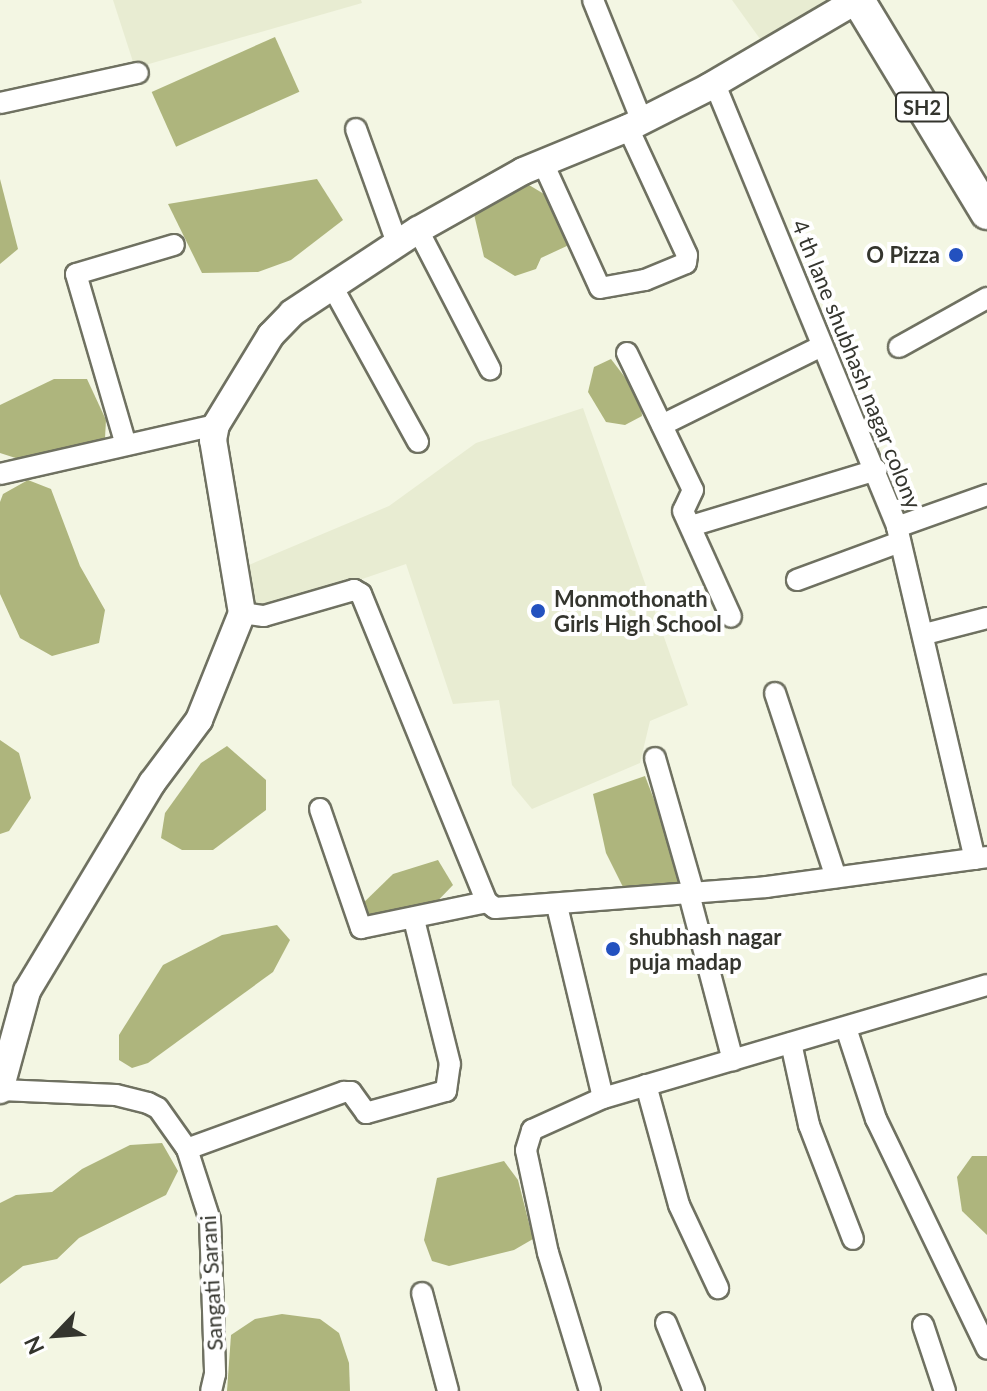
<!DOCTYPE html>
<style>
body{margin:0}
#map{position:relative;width:987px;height:1391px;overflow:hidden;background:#f3f6e3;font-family:Lato,sans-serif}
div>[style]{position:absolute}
.built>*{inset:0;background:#e8ecd2}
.water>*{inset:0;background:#aeb57d;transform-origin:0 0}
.roads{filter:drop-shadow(2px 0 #6f7161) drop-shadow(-2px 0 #6f7161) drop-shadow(0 2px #6f7161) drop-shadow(0 -2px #6f7161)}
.minor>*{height:20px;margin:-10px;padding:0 10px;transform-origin:10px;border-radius:10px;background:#fff}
.tertiary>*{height:26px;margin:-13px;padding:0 13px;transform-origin:13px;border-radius:13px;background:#fff}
.primary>*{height:32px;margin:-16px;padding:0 16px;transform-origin:16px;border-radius:16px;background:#fff}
.dots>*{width:22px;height:22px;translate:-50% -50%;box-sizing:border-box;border:4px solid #fff;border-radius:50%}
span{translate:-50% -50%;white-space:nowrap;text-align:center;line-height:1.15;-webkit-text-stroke:8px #fff;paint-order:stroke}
.shield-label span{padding:2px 6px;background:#fff;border:2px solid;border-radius:6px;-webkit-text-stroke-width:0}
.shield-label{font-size:20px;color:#34352e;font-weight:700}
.poi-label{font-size:22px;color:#34352e;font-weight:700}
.right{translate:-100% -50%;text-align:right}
.left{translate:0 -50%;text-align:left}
.street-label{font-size:22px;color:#34352e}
.north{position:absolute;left:16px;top:1295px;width:80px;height:80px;-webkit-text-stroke:6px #fff;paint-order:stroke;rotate:245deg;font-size:22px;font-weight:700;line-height:32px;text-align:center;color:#34352e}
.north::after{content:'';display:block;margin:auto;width:28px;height:36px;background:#34352e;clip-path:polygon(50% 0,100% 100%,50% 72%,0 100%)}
</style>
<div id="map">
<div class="built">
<i style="clip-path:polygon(113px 0,361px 0,362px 3px,135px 68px)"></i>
<i style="clip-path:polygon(732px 0,843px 0,765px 46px)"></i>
<i style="clip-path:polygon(583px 408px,688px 705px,650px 721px,640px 763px,532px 809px,512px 785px,499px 700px,453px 704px,406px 564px,263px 613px,248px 609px,244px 567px,389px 506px,476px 443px)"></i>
</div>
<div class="water">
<i style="left:275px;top:37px;width:60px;height:135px;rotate:66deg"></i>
<i style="clip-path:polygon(0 179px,18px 249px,0 264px)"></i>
<i style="clip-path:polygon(317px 179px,343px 220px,291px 260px,258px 272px,202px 273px,168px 204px)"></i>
<i style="clip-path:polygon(524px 182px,544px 194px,569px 245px,541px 258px,536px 269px,515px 276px,484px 257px,473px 210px)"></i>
<i style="clip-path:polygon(611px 359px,640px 397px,642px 416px,625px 425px,606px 422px,588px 392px,594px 367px)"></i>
<i style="clip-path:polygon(54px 379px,87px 379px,106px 420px,105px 438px,25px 461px,0 453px,0 405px)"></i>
<i style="clip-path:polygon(28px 480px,51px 489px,80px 566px,105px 610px,99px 643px,52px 656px,20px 638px,0 594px,0 502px,3px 494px)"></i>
<i style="clip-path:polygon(0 740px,19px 753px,31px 798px,9px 831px,0 834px)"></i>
<i style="clip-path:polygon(227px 746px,266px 780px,266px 810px,213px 850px,182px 850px,161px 838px,165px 813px,201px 763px)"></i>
<i style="clip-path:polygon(645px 776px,668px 836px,679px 884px,624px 889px,606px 853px,593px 794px)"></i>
<i style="clip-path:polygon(438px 860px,453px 885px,428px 911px,369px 927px,355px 911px,393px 874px)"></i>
<i style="clip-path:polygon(277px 925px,290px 940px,273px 972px,148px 1063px,132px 1068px,119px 1060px,119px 1035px,163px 965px,222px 935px)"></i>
<i style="clip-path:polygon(162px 1143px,178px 1171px,166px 1195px,79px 1238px,57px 1259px,23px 1266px,0 1284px,0 1203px,16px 1195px,52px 1192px,82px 1169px,130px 1145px)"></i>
<i style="clip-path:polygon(972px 1156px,987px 1156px,987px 1235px,962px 1211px,957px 1177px)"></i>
<i style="clip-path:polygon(504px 1161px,518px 1180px,533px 1239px,514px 1250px,449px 1266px,432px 1261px,424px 1240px,437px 1178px)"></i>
<i style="clip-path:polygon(282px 1314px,320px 1319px,339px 1333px,349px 1363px,350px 1391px,227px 1391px,231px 1335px,255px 1319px)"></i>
</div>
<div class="roads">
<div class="minor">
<i style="left:593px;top:0;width:131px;rotate:68deg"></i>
<i style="left:714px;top:82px;width:481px;rotate:67.6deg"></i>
<i style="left:897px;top:527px;width:341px;rotate:76.8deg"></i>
<i style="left:0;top:103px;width:141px;rotate:-12.3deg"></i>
<i style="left:356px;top:129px;width:121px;rotate:70.2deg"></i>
<i style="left:543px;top:163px;width:137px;rotate:65.5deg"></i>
<i style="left:600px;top:288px;width:46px;rotate:-10.1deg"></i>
<i style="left:645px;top:280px;width:44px;rotate:-22.5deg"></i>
<i style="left:686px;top:263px;width:8px;rotate:-83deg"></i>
<i style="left:687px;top:255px;width:140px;rotate:-114.9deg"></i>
<i style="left:418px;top:230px;width:157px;rotate:62.6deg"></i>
<i style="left:332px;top:286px;width:178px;rotate:61.1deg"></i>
<i style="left:899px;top:347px;width:101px;rotate:-29.1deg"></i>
<i style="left:627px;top:353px;width:152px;rotate:64.3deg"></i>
<i style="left:693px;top:490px;width:23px;rotate:115deg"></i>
<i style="left:683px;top:511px;width:116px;rotate:65.6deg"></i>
<i style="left:662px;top:425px;width:178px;rotate:-26.3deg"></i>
<i style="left:126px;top:445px;width:178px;rotate:-106.3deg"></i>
<i style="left:76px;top:274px;width:102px;rotate:-16.5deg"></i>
<i style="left:0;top:474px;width:221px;rotate:-12.8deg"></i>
<i style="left:691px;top:526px;width:194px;rotate:-16.8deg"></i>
<i style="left:897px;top:527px;width:96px;rotate:-19.6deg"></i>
<i style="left:797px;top:580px;width:110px;rotate:-20.3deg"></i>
<i style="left:242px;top:613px;width:22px;rotate:8deg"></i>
<i style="left:264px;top:616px;width:94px;rotate:-16.1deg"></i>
<i style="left:354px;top:590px;width:8px;rotate:30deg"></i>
<i style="left:361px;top:594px;width:333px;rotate:67.8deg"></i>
<i style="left:487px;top:902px;width:10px;rotate:37deg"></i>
<i style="left:495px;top:908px;width:272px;rotate:-4.4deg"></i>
<i style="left:766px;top:887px;width:223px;rotate:-7.7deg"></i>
<i style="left:925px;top:634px;width:64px;rotate:-14.5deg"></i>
<i style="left:775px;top:693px;width:194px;rotate:71.7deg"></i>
<i style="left:655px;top:758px;width:141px;rotate:74deg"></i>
<i style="left:320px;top:809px;width:126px;rotate:71deg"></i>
<i style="left:361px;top:928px;width:129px;rotate:-11.7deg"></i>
<i style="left:689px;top:894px;width:172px;rotate:75.2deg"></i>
<i style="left:557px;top:906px;width:197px;rotate:76.5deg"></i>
<i style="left:846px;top:1028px;width:96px;rotate:71.8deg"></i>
<i style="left:876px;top:1119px;width:255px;rotate:64.2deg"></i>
<i style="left:791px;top:1043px;width:84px;rotate:77.6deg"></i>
<i style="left:809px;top:1125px;width:122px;rotate:68.9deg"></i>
<i style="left:646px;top:1085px;width:124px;rotate:74.6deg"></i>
<i style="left:679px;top:1205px;width:92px;rotate:64.8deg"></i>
<i style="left:1px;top:1090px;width:115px;rotate:2.5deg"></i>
<i style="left:116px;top:1095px;width:33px;rotate:14deg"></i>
<i style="left:148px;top:1103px;width:11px;rotate:27deg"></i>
<i style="left:158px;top:1108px;width:50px;rotate:54.7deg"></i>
<i style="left:187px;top:1149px;width:75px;rotate:72.1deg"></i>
<i style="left:210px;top:1220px;width:154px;rotate:88.1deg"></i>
<i style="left:215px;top:1374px;width:17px;rotate:103deg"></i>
<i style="left:187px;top:1149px;width:167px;rotate:-20deg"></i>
<i style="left:344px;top:1092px;width:7px"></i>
<i style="left:351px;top:1092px;width:26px;rotate:54deg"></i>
<i style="left:366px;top:1113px;width:83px;rotate:-15.4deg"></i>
<i style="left:446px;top:1091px;width:27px;rotate:-82deg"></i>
<i style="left:450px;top:1064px;width:148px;rotate:-104deg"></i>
<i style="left:422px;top:1293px;width:101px;rotate:75.1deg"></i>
<i style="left:666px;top:1323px;width:74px;rotate:67.6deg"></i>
<i style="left:923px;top:1325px;width:70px;rotate:71.6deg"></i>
<i style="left:590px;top:1391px;width:144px;rotate:-106.9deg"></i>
<i style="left:548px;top:1253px;width:105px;rotate:-102.1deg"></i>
<i style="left:526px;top:1150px;width:21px;rotate:-73deg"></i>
<i style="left:532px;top:1130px;width:78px;rotate:-24.3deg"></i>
<i style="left:603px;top:1098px;width:400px;rotate:-16.4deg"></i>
</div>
<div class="tertiary">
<i style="left:0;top:1090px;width:103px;rotate:-74.7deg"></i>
<i style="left:27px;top:991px;width:243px;rotate:-59deg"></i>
<i style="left:152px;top:783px;width:79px;rotate:-53.3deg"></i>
<i style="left:199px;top:720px;width:115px;rotate:-68.1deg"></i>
<i style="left:242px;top:613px;width:175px;rotate:-99.5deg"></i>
<i style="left:213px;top:440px;width:15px;rotate:-79deg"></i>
<i style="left:216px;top:425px;width:105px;rotate:-58.6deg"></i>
<i style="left:271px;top:335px;width:30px;rotate:-46deg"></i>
<i style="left:292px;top:313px;width:151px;rotate:-33.4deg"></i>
<i style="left:418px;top:230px;width:120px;rotate:-29.3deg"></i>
<i style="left:523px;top:171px;width:113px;rotate:-22.3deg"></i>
<i style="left:628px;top:128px;width:91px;rotate:-26.8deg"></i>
<i style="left:709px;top:87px;width:172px;rotate:-30.4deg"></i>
</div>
<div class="primary">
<i style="left:858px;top:0;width:249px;rotate:58.8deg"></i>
</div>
</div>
<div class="dots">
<i style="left:956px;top:255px;background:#2351bf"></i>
<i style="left:538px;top:611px;background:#2351bf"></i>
<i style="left:613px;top:949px;background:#2351bf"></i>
</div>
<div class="shield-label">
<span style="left:922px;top:107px">SH2</span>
</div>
<div class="poi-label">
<span class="right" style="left:940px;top:255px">O Pizza</span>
<span class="left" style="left:554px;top:611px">Monmothonath<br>Girls High School</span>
<span class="left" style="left:629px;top:949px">shubhash nagar<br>puja madap</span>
</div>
<div class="street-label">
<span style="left:857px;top:364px;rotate:68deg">4 th lane shubhash nagar colony</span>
<span style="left:211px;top:1283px;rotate:-93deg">Sangati Sarani</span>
</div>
<div class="north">N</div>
</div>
